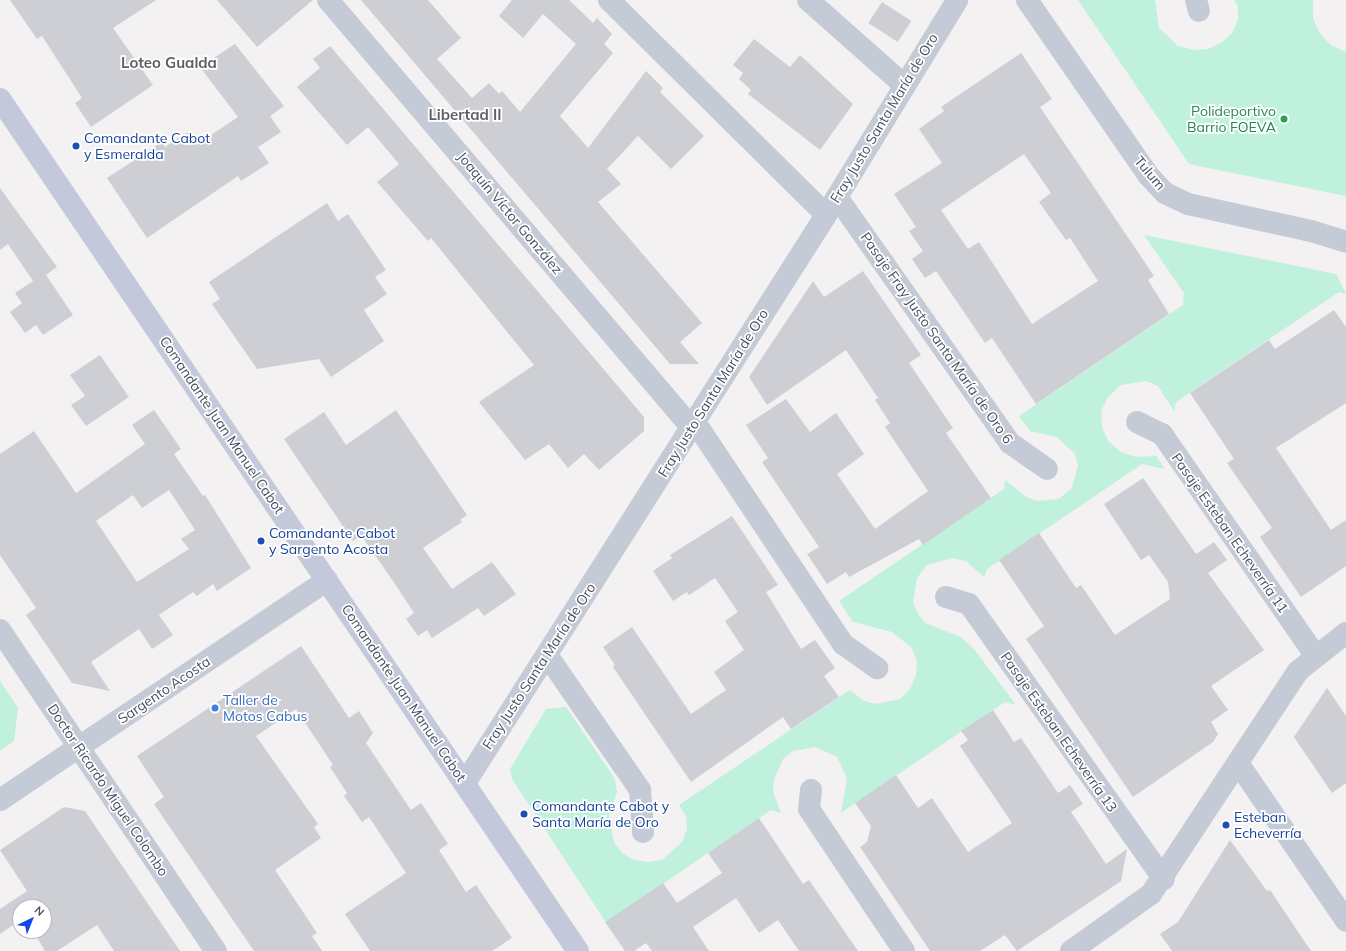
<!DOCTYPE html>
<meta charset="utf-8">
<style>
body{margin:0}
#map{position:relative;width:1346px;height:951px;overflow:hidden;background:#f3f1f1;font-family:Mulish,sans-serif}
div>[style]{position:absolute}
.green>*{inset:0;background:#bff1dc}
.building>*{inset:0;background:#cdcfd5;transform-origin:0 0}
.street>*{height:22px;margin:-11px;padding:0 11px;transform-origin:11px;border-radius:11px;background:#c4cad6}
.secondary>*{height:22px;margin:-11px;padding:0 11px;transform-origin:11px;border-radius:11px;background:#c3c9da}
.dots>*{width:11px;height:11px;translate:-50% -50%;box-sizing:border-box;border:2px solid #fff;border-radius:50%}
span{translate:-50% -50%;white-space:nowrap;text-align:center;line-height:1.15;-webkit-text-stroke:3.5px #fff;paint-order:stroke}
.leisure-label{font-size:14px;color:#27864d}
.right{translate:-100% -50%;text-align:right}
.street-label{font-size:14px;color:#484f5f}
.transit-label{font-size:14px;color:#164399}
.left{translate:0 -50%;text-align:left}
.shop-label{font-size:14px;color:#366cbe}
.neighbourhood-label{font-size:15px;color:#5d5f66;font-weight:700}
.north{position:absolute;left:12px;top:899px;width:40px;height:40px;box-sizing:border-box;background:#fff;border:1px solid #b6b9bf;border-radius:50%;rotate:43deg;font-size:11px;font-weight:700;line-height:16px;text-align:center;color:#484f5f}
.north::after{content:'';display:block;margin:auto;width:14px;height:18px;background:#1346eb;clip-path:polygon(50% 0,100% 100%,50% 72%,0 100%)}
</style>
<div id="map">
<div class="green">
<i style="clip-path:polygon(1078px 0,1155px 0,1159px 28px,1178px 46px,1194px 50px,1208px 49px,1221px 43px,1232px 33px,1238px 20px,1238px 6px,1234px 0,1313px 0,1313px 18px,1320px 34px,1331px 45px,1346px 52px,1346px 196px,1189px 164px)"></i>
<i style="clip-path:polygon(1144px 235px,1336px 274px,1346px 294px,1339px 292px,1176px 402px,1174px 411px,1158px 386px,1146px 381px,1121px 385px,1108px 397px,1101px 411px,1102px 427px,1108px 441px,1121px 452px,1136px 457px,1156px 456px,1165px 469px,1142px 464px,987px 569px,984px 577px,966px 561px,952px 558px,927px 565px,917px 578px,913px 602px,918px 614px,925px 623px,961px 637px,974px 649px,1016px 705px,1005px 702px,842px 812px,840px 819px,847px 778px,837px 757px,815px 747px,793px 751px,783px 759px,774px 780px,773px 792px,781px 813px,771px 810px,610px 920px,609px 927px,512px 779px,510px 769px,546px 709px,566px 707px,607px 767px,615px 780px,617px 792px,609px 815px,614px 842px,622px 853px,634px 860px,648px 862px,662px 860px,682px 842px,687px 829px,686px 816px,679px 805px,850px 690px,864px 701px,875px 704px,900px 699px,910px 689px,916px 675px,917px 661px,911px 647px,892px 632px,853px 622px,839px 601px,1004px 489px,1005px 480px,1026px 497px,1037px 501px,1059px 499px,1072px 488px,1078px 465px,1075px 454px,1057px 437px,1030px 431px,1019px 416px,1183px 305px,1184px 293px)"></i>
<i style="clip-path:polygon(0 681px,18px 708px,14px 741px,0 751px)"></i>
</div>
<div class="building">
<i style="clip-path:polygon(10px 0,156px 0,113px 28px,153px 85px,91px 127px,75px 103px,82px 98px,42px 36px,37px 39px)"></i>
<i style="clip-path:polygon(217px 0,313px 0,257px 47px)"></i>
<i style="clip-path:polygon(361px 0,428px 0,461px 38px,437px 59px,472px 98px,489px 83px,499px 94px,502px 91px,520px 112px,576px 44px,543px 14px,523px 38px,499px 16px,512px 0,569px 0,593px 23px,597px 18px,612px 34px,604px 44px,613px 53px,560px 116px,588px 148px,646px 71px,663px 88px,660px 92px,704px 136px,671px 169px,638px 136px,607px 169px,621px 184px,598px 202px,702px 323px,680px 342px,699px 364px,670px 364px)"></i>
<i style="left:882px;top:2px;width:35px;height:25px;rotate:33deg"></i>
<i style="clip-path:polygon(754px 39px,790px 67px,800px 55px,853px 104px,820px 150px,748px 94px,751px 90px,739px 79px,743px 73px,733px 65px)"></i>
<i style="clip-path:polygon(235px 44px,284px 106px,270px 116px,281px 132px,258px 147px,269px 163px,241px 181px,238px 176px,147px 238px,107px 178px,162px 142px,165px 147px,188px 132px,196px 145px,238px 117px,200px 67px)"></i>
<i style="clip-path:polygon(330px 46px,644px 417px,644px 431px,599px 470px,584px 454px,568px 468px,549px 444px,525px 460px,479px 402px,534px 365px,431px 238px,428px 241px,377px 182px,399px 164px,368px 127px,347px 145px,297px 87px,320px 68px,313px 59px)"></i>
<i style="clip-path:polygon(evenodd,1021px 53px,1052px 99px,1040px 107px,1154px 276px,1148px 280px,1169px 314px,1036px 404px,992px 338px,985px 343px,936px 271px,925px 278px,912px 259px,923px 251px,909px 231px,916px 227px,894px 194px,942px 163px,919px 129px,944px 111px,941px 107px,1021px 53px,1024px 154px,1051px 193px,1039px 202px,1066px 240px,1070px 238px,1098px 281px,1032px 324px,979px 242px,968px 249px,941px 210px,1024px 154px)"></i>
<i style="clip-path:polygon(0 188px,57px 267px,46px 275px,73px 315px,43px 335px,36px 325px,25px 333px,10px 312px,22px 303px,15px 293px,33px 281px,8px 244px,0 250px)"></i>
<i style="clip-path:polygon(327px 203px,338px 221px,348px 214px,386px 270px,375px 277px,387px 294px,364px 310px,384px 341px,331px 377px,319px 359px,257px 369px,212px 304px,220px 299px,209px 282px)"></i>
<i style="clip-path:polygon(863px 271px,921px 355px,909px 363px,953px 428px,946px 433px,991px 498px,923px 545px,919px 539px,849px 577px,846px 572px,827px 584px,807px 554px,819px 547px,762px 462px,768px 458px,746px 425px,786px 399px,810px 432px,836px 413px,864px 454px,837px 474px,875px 529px,928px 491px,885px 427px,890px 423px,875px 400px,878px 398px,846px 350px,767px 405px,749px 377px,813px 281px,824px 297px)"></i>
<i style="clip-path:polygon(1334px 310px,1346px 327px,1346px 403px,1276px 448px,1331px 530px,1346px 520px,1346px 566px,1301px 597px,1260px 537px,1272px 528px,1227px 463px,1234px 459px,1190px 393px,1269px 340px,1275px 349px)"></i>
<i style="clip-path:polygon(100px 355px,129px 397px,86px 426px,71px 405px,85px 396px,70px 375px)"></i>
<i style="clip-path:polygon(evenodd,154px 410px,181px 449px,174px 454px,203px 496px,205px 495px,251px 568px,217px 591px,213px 584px,197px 596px,193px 592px,159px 615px,173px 635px,152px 649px,139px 629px,91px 662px,110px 691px,72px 683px,26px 615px,36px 608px,0 555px,0 454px,34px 431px,76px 493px,145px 444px,132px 425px,154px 410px,169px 490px,195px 530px,181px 539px,189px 549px,137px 582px,96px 521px,133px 495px,142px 508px,169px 490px)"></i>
<i style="clip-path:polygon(396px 410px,467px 515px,460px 520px,462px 522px,423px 548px,452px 589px,492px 562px,516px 594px,484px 616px,478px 608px,432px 638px,427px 630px,418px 636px,406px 619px,414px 613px,395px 584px,361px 535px,353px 541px,284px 439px,324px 412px,346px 445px)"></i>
<i style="clip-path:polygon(1143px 478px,1196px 554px,1214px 542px,1227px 560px,1208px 573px,1264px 650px,1211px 686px,1228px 710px,1211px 722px,1218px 734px,1213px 742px,1133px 797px,1026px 639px,1044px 626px,999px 560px,1039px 533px,1076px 588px,1081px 585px,1115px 635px,1170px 599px,1168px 582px,1149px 555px,1141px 560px,1104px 504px)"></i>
<i style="clip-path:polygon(732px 516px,778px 585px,766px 592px,801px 649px,815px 640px,835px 668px,824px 676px,839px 697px,791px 729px,783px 717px,691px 782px,613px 667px,615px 665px,603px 647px,632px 627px,691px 714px,726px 690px,714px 672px,744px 650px,725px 621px,738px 612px,715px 578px,689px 595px,687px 592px,673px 601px,653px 571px,672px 558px,670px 555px)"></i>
<i style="clip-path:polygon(301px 646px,349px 718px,359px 711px,373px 733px,366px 743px,411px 810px,421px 803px,431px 818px,448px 844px,439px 850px,466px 892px,476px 885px,512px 938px,492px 951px,370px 951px,345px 914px,406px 873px,369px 817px,362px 822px,344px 796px,347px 793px,330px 767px,333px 765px,296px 709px,256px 736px,318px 824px,314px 827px,321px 838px,275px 870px,317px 933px,312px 936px,322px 951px,254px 951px,154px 804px,164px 797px,137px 756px)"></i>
<i style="clip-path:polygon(1327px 688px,1346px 716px,1346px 783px,1332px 793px,1294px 737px)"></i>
<i style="clip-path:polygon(993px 710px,1014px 742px,1021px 738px,1058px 793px,1070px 785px,1083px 804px,1071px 812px,1106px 864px,1127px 849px,1121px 881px,1017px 951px,1005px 935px,980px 951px,930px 951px,860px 847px,867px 842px,871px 826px,855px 803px,896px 775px,918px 808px,932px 798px,968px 852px,1012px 823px,960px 746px,968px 740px,961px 731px)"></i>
<i style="clip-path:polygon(64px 807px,85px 811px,180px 951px,114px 951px,97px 925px,57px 951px,45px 951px,33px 931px,44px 931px,44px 907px,20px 907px,20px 920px,0 934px,0 909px,27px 891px,0 850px)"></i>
<i style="clip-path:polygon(759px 818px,803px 884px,809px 880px,858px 951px,799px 951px,778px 920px,759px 933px,736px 898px,693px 927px,709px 951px,652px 951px,646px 943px,634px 951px,625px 951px,605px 922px,663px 883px,677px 903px,722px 873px,708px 853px)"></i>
<i style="clip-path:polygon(1230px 840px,1267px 891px,1270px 890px,1311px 951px,1172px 951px,1160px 934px,1178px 922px)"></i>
</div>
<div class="street">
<i style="left:328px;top:0;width:560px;rotate:49.63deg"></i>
<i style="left:609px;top:0;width:305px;rotate:44.7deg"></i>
<i style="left:808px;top:0;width:127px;rotate:41.5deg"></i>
<i style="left:1027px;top:0;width:213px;rotate:55.3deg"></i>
<i style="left:1148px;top:175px;width:25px;rotate:47deg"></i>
<i style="left:1165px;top:193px;width:25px;rotate:26deg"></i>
<i style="left:1188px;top:204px;width:126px;rotate:12.4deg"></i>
<i style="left:1311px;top:231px;width:37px;rotate:17deg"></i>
<i style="left:1196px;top:0;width:11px;rotate:75deg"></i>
<i style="left:837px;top:197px;width:301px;rotate:54.9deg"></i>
<i style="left:1010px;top:443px;width:45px;rotate:35.1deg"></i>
<i style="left:695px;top:422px;width:267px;rotate:56.3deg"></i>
<i style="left:843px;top:644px;width:42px;rotate:35.2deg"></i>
<i style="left:1137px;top:422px;width:28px;rotate:26deg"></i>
<i style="left:1162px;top:434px;width:269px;rotate:55.3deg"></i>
<i style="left:946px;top:597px;width:24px;rotate:17deg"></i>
<i style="left:969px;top:604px;width:337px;rotate:54.7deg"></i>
<i style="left:0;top:630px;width:387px;rotate:56.1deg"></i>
<i style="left:547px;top:655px;width:164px;rotate:55.4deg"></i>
<i style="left:640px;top:790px;width:42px;rotate:85.9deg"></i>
<i style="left:1238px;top:763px;width:191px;rotate:55.6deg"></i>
<i style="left:465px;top:783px;width:673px;rotate:-57.56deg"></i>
<i style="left:826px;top:215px;width:252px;rotate:-58.6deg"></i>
<i style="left:811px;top:790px;width:19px;rotate:96deg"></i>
<i style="left:809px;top:809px;width:171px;rotate:56.2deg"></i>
<i style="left:0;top:800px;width:394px;rotate:-33.9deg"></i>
<i style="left:1071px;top:951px;width:98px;rotate:-35.5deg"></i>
<i style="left:1151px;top:894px;width:267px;rotate:-56.6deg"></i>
<i style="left:1298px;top:671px;width:61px;rotate:-38.4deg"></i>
</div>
<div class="secondary">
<i style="left:0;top:99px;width:1030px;rotate:55.85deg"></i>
</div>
<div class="dots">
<i style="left:1284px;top:119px;background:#2e9e5b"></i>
<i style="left:76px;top:146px;background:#1a4fb4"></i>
<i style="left:261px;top:541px;background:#1a4fb4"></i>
<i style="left:215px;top:708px;background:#3f7fe0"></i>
<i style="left:524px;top:814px;background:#1a4fb4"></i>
<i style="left:1226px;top:825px;background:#1a4fb4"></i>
</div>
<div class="leisure-label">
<span class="right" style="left:1276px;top:119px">Polideportivo<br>Barrio FOEVA</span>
</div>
<div class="street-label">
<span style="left:884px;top:118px;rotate:-59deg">Fray Justo Santa María de Oro</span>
<span style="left:1150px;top:173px;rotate:50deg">Tulum</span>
<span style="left:510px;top:213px;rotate:50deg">Joaquín Víctor González</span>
<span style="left:937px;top:338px;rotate:55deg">Pasaje Fray Justo Santa María de Oro 6</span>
<span style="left:713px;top:393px;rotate:-58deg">Fray Justo Santa María de Oro</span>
<span style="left:222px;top:425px;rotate:56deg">Comandante Juan Manuel Cabot</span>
<span style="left:1230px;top:533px;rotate:55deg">Pasaje Esteban Echeverría 11</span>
<span style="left:539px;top:666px;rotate:-57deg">Fray Justo Santa María de Oro</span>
<span style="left:164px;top:690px;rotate:-34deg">Sargento Acosta</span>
<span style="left:404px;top:693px;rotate:56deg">Comandante Juan Manuel Cabot</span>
<span style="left:1059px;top:732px;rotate:55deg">Pasaje Esteban Echeverría 13</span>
<span style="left:108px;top:790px;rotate:56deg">Doctor Ricardo Miguel Colombo</span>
</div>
<div class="transit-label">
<span class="left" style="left:84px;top:146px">Comandante Cabot<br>y Esmeralda</span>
<span class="left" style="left:269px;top:541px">Comandante Cabot<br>y Sargento Acosta</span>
<span class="left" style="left:532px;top:814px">Comandante Cabot y<br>Santa María de Oro</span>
<span class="left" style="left:1234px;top:825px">Esteban<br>Echeverría</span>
</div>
<div class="shop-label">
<span class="left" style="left:223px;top:708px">Taller de<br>Motos Cabus</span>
</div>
<div class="neighbourhood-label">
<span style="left:169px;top:63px">Loteo Gualda</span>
<span style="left:465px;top:115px">Libertad II</span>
</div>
<div class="north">N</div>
</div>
